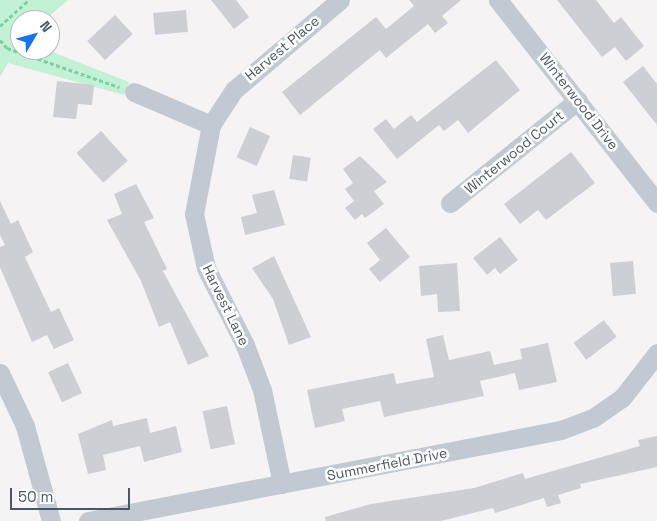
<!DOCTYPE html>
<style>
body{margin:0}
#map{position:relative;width:657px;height:521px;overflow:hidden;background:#f5f3f3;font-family:"Space Grotesk",sans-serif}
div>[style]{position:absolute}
.green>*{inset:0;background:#c3f1d5}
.building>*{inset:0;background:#cdcfd5;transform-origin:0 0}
.path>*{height:3px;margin-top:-1.5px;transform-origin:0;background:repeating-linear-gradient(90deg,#7ad0a6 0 4px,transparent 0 6.5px)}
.street>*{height:19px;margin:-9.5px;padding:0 9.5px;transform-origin:9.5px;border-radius:9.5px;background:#c1cad2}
span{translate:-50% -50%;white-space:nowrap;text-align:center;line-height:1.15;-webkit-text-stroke:5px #fff;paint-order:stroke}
.street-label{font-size:14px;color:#4a5661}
.north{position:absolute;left:10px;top:10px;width:50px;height:50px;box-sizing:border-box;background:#fff;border:1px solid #b7bbc0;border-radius:50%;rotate:53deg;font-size:14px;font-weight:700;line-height:20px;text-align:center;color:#4a5661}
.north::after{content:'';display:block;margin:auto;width:18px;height:22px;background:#1a73e8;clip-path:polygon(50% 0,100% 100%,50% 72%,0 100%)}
.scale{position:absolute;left:10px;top:488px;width:120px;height:22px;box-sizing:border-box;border:2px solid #4a5661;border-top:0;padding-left:6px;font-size:15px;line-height:18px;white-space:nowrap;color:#4a5661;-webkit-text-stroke:4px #fff;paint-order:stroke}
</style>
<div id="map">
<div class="green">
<i style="clip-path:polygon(0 0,68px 0,45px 20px,20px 20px,20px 50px,47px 50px,129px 82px,124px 95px,8px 63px,0 77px)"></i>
</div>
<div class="building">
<i style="clip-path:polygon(211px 0,236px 0,249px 17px,234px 29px)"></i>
<i style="clip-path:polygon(409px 0,461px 0,442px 16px,448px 23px,435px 33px,428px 24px,386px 58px,380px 50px,300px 115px,282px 92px,376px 17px,386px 29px,414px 6px)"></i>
<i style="clip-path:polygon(557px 0,596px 0,614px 23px,621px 17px,644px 46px,626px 61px,615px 47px,602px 57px)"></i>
<i style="left:186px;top:10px;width:22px;height:33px;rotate:85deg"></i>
<i style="left:115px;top:15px;width:26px;height:38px;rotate:47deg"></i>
<i style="clip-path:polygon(496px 60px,520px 90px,468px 133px,458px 120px,444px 131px,439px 125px,397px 159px,373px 129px,386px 119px,394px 129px,411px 115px,417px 122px)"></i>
<i style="clip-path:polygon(643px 66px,657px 84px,657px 125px,623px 82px)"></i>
<i style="clip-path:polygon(57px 81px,94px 85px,92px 105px,78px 104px,76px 119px,53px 117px)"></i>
<i style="left:250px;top:127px;width:22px;height:33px;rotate:24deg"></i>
<i style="left:101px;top:131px;width:40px;height:33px;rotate:48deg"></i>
<i style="clip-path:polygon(571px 152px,595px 183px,546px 220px,538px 210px,520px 224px,504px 204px)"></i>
<i style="left:293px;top:155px;width:18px;height:24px;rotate:9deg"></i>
<i style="clip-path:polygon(360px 156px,387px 182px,374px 191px,384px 204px,365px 218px,362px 214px,355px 220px,345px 208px,354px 201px,345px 189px,353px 183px,343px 169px)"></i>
<i style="clip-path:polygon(136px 184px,154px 218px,144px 222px,167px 269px,163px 271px,209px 356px,188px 365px,170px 322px,159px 327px,141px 281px,107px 220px,122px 214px,114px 194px)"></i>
<i style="clip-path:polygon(274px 190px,285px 225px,245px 235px,241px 217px,257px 213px,252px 195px)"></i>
<i style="clip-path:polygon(0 201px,11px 224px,18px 220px,33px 252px,25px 257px,51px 312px,59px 308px,74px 340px,54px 349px,47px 335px,32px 342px,0 267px,0 247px,5px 245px,0 235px)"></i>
<i style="clip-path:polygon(386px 228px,410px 257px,380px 282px,369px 269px,380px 260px,367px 243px)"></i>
<i style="clip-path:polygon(500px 237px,518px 260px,500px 274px,495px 268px,487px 275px,473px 258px)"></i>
<i style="clip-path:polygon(274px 256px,311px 337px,289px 345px,273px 299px,252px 268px)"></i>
<i style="left:633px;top:261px;width:33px;height:23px;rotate:85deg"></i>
<i style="clip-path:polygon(457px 263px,460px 311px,438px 312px,437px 294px,421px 296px,419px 266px)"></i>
<i style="left:604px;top:320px;width:21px;height:38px;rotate:53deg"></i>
<i style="clip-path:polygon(443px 335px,449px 360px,490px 351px,494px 365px,522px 359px,520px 349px,548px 343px,557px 382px,519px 390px,515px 373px,480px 381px,484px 396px,384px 417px,380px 401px,342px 409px,345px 421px,315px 428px,307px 390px,394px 373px,396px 384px,434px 377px,426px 339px)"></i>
<i style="left:68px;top:363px;width:33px;height:22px;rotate:65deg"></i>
<i style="left:227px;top:406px;width:39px;height:25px;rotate:78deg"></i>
<i style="clip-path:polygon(147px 418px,150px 433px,176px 426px,182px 452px,144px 462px,140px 446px,103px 455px,106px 470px,88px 474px,78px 434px,112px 420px,113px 426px)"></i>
<i style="clip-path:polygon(657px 436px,657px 467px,580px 484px,581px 488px,558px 495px,561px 503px,547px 507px,544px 498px,495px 513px,493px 508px,441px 521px,326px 521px,325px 517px,371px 504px,474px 488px,523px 473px,525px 479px,640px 446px,638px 440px)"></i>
</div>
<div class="path">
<i style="left:0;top:26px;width:39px;rotate:-42deg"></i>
<i style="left:0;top:40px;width:11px;rotate:49deg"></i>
<i style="left:7px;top:48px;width:119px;rotate:19.2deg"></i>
</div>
<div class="street">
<i style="left:498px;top:0;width:258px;rotate:51.9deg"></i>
<i style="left:134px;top:92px;width:84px;rotate:23.2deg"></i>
<i style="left:450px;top:203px;width:164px;rotate:-38.8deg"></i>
<i style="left:0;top:373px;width:59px;rotate:64.7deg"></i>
<i style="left:25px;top:426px;width:98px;rotate:74.7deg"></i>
<i style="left:282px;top:484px;width:96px;rotate:-102deg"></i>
<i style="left:262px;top:390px;width:48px;rotate:-110.7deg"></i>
<i style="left:245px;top:345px;width:86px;rotate:-116.9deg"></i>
<i style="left:206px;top:268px;width:55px;rotate:-102.5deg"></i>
<i style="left:194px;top:214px;width:91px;rotate:-79.2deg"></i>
<i style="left:211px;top:125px;width:42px;rotate:-56.7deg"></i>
<i style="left:234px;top:90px;width:139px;rotate:-40.3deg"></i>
<i style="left:88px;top:521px;width:482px;rotate:-10.9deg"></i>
<i style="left:561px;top:430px;width:34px;rotate:-21deg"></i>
<i style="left:593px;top:418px;width:35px;rotate:-35deg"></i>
<i style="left:622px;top:398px;width:57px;rotate:-52.1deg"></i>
</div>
<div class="street-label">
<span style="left:282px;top:48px;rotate:-40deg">Harvest Place</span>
<span style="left:579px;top:101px;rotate:52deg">Winterwood Drive</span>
<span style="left:514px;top:152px;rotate:-39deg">Winterwood Court</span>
<span style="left:226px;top:305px;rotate:64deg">Harvest Lane</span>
<span style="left:387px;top:464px;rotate:-11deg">Summerfield Drive</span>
</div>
<div class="north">N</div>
<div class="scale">50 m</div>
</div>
